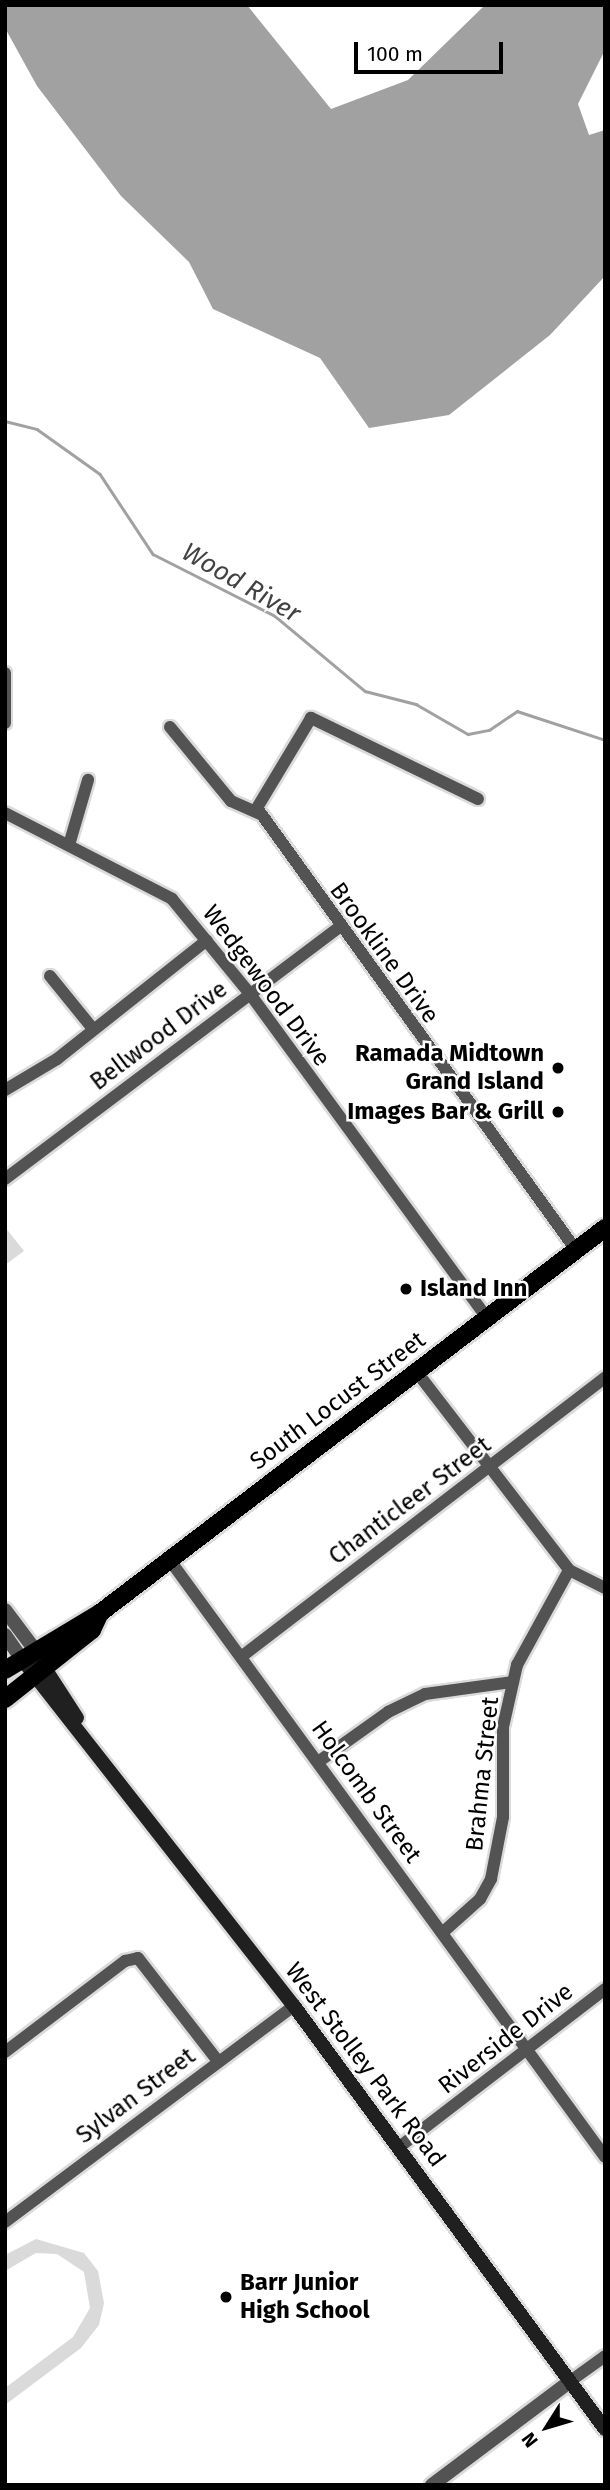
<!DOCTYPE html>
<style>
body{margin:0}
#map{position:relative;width:610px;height:2490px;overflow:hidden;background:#fff;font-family:"Fira Sans",sans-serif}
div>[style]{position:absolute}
.green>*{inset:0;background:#dadada}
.water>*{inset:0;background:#a1a1a1}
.stream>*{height:2.5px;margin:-1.25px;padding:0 1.25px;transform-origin:1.25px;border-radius:1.25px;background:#a1a1a1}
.roads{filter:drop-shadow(2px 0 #dbdbdb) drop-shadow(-2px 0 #dbdbdb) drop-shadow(0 2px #dbdbdb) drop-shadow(0 -2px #dbdbdb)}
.minor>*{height:12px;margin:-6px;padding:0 6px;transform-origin:6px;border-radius:6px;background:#535353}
.tertiary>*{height:14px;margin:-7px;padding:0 7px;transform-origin:7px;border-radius:7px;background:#535353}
.secondary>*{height:14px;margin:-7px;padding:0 7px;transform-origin:7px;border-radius:7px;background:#202020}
.primary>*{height:18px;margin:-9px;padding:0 9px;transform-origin:9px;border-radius:9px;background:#000}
.dots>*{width:19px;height:19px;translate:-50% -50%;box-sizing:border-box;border:4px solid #fff;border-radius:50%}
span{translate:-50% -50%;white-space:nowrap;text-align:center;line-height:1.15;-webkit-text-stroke:5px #fff;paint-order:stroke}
.street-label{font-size:24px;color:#000}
.poi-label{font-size:24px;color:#000;font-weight:700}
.right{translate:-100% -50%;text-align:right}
.left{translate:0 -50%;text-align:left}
.water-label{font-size:26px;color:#424242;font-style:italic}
.frame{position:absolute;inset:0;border:7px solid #000;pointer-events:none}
.north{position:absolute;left:512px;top:2392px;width:70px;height:70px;-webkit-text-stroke:5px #fff;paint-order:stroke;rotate:233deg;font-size:19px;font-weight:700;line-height:28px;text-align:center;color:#000}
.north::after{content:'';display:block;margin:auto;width:24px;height:32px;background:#000;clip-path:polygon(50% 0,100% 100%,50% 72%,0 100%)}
.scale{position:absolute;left:354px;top:42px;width:149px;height:32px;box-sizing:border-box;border:4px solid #000;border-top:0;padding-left:9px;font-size:21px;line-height:24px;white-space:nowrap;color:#000;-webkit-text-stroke:5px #fff;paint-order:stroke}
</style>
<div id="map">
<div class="green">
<i style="clip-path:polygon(5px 1227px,24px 1251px,5px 1265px)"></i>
<i style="clip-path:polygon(36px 2239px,84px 2253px,98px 2271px,104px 2303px,99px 2325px,81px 2348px,5px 2405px,5px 2388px,73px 2337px,90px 2308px,84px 2272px,57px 2254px,36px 2253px,5px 2271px,5px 2255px)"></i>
</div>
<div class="water">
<i style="clip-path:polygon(5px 5px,247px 5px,331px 109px,408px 80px,485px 5px,605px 5px,605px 50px,578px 104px,589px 135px,605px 130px,605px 276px,550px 335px,449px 415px,369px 428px,320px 358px,213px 309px,189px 262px,121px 196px,37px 86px,5px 28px)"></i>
</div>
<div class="stream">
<i style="left:5px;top:421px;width:33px;rotate:14deg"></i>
<i style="left:37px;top:429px;width:77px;rotate:35.5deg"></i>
<i style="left:100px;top:474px;width:96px;rotate:56.5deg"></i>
<i style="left:153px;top:554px;width:137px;rotate:26.9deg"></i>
<i style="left:275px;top:616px;width:117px;rotate:39.8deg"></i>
<i style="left:365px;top:691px;width:53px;rotate:14.3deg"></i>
<i style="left:416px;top:704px;width:60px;rotate:30deg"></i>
<i style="left:468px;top:734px;width:21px;rotate:-11deg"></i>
<i style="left:489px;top:730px;width:34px;rotate:-34deg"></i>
<i style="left:517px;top:711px;width:93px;rotate:18.2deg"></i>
</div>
<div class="roads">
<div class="minor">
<i style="left:5px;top:673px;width:50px;rotate:90deg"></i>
<i style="left:170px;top:727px;width:96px;rotate:50.5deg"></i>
<i style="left:231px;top:801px;width:32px;rotate:24deg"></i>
<i style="left:478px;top:799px;width:186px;rotate:-154.1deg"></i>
<i style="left:311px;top:718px;width:105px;rotate:121deg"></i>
<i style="left:257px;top:808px;width:545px;rotate:54.18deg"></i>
<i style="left:5px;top:813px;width:188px;rotate:27.2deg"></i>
<i style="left:172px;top:899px;width:123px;rotate:50.6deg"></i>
<i style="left:250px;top:994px;width:401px;rotate:53.8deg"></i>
<i style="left:69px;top:845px;width:68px;rotate:-73.7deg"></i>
<i style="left:50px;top:976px;width:68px;rotate:50.9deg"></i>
<i style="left:5px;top:1090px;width:61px;rotate:-30.8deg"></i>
<i style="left:57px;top:1059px;width:191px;rotate:-38.4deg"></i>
<i style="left:5px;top:1179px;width:418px;rotate:-37deg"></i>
<i style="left:416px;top:1371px;width:251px;rotate:52.4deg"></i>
<i style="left:569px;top:1570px;width:40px;rotate:26.6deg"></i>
<i style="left:169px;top:1559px;width:740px;rotate:53.9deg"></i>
<i style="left:241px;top:1657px;width:459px;rotate:-37.5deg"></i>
<i style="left:318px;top:1762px;width:86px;rotate:-35.5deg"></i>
<i style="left:388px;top:1712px;width:41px;rotate:-25.9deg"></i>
<i style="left:425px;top:1694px;width:89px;rotate:-7.8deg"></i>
<i style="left:442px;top:1933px;width:51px;rotate:-41.8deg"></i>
<i style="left:480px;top:1899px;width:23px;rotate:-61deg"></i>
<i style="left:491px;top:1879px;width:63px;rotate:-79deg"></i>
<i style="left:503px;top:1817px;width:90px;rotate:-90deg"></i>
<i style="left:503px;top:1727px;width:64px;rotate:-77.3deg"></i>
<i style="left:517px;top:1665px;width:108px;rotate:-61.3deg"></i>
<i style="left:5px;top:2052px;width:151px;rotate:-37.2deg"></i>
<i style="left:125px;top:1961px;width:13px;rotate:-13deg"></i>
<i style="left:138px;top:1958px;width:130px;rotate:52.2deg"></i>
<i style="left:398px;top:2148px;width:261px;rotate:-37.5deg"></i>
<i style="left:5px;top:2222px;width:361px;rotate:-36.8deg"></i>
<i style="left:569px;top:2382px;width:44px;rotate:-35.8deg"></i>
</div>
<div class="tertiary">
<i style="left:5px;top:1610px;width:50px;rotate:53.1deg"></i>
<i style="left:5px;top:1635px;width:28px;rotate:55deg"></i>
<i style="left:432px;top:2485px;width:171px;rotate:-36.9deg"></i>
</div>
<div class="secondary">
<i style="left:21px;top:1658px;width:442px;rotate:51.9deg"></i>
<i style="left:294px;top:2006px;width:525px;rotate:53.68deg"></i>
<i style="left:39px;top:1659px;width:70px;rotate:57.2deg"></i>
</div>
<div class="primary">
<i style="left:5px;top:1670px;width:111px;rotate:-31deg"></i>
<i style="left:100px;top:1613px;width:635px;rotate:-37.32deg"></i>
<i style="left:5px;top:1699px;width:111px;rotate:-38.4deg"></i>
<i style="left:92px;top:1630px;width:19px;rotate:-65deg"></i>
</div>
</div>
<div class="dots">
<i style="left:558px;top:1068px;background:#000"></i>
<i style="left:558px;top:1112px;background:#000"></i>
<i style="left:406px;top:1289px;background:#000"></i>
<i style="left:226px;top:2297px;background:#000"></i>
</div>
<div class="street-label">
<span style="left:384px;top:953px;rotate:54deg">Brookline Drive</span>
<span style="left:266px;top:986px;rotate:53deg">Wedgewood Drive</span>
<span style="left:159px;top:1036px;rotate:-37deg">Bellwood Drive</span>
<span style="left:338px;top:1401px;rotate:-37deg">South Locust Street</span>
<span style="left:410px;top:1501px;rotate:-37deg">Chanticleer Street</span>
<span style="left:483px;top:1774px;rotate:-84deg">Brahma Street</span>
<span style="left:366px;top:1792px;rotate:54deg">Holcomb Street</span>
<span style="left:506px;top:2039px;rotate:-38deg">Riverside Drive</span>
<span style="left:365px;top:2065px;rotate:53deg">West Stolley Park Road</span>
<span style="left:136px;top:2096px;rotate:-37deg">Sylvan Street</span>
</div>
<div class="poi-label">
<span class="right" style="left:544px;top:1068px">Ramada Midtown<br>Grand Island</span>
<span class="right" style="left:544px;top:1112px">Images Bar &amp; Grill</span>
<span class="left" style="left:420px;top:1289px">Island Inn</span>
<span class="left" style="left:240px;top:2297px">Barr Junior<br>High School</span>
</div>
<div class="water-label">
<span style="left:241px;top:583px;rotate:30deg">Wood River</span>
</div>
<div class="frame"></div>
<div class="north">N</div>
<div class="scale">100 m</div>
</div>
